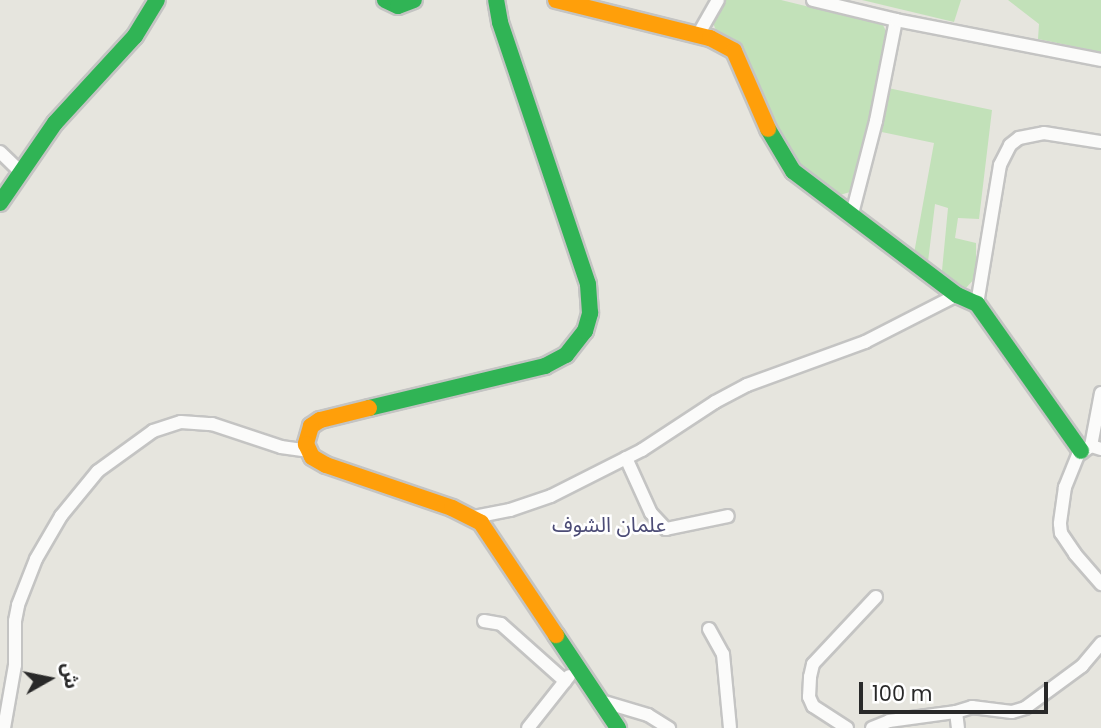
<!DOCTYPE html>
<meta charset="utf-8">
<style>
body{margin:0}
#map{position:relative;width:1101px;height:728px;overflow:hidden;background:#e6e5de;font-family:Poppins,"Noto Sans Arabic",sans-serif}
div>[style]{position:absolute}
.green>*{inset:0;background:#c2e1b9}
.roads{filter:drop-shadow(2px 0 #c4c4c3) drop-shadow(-2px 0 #c4c4c3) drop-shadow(0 2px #c4c4c3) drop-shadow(0 -2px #c4c4c3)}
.street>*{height:12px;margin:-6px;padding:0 6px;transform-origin:6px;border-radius:6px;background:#fbfbfa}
.fast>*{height:16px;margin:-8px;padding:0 8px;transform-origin:8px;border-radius:8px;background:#30b455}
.slow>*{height:16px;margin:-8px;padding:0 8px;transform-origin:8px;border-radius:8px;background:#ff9f0a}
span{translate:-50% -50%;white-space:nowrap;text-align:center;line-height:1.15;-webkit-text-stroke:5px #fff;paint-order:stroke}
.quarter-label{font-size:21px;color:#4c4c76}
.north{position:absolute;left:14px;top:644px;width:70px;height:70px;-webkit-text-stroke:5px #fff;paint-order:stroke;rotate:81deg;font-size:19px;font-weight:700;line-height:28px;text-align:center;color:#292929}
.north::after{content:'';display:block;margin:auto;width:24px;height:32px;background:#292929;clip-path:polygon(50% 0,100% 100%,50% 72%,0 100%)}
.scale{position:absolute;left:859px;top:682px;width:189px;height:32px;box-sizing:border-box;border:4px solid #292929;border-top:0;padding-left:9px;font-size:21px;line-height:24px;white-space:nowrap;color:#292929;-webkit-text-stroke:5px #fff;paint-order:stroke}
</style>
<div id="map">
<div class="green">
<i style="clip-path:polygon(724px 0,781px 0,883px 25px,886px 31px,883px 65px,850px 192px,840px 195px,829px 191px,801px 167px,768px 115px,743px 49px,717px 33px,713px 23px)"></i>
<i style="clip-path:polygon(862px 0,961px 0,954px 22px)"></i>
<i style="clip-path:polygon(1008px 0,1101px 0,1101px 52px,1038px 39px,1039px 24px)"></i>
<i style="clip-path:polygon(888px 88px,992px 110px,979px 219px,958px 218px,955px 238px,976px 243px,976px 277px,965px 289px,941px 281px,948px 208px,935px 204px,927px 270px,913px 259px,934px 143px,877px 131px)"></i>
</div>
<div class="roads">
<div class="street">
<i style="left:813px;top:0;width:85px;rotate:13.5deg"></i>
<i style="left:896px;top:20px;width:103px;rotate:101.2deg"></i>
<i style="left:876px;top:121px;width:96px;rotate:104.5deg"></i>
<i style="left:896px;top:20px;width:209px;rotate:11deg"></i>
<i style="left:698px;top:35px;width:40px;rotate:-60.3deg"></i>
<i style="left:0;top:152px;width:29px;rotate:44deg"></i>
<i style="left:977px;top:304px;width:141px;rotate:-80.6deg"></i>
<i style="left:1000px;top:165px;width:22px;rotate:-63deg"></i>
<i style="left:1010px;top:145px;width:11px;rotate:-38deg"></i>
<i style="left:1019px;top:138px;width:25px;rotate:-11deg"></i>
<i style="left:1044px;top:133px;width:58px;rotate:9deg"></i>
<i style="left:1091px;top:446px;width:54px;rotate:-79.3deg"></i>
<i style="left:1101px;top:449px;width:10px;rotate:-163deg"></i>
<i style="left:1091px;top:446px;width:16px;rotate:145deg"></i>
<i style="left:1078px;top:455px;width:35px;rotate:112deg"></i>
<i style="left:1065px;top:487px;width:37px;rotate:98deg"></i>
<i style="left:1060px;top:524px;width:9px;rotate:84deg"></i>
<i style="left:1061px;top:533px;width:25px;rotate:56deg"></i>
<i style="left:1075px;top:554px;width:40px;rotate:49deg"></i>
<i style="left:626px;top:458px;width:60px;rotate:65.6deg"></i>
<i style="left:651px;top:513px;width:22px;rotate:47deg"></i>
<i style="left:666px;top:529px;width:63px;rotate:-11.8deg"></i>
<i style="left:474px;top:517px;width:37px;rotate:-11deg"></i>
<i style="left:510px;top:510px;width:43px;rotate:-18.9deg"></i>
<i style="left:551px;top:496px;width:102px;rotate:-26.8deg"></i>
<i style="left:642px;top:450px;width:87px;rotate:-33.3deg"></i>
<i style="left:715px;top:402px;width:36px;rotate:-28deg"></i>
<i style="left:747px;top:385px;width:126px;rotate:-20deg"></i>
<i style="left:865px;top:342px;width:103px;rotate:-27.1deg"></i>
<i style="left:484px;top:621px;width:17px;rotate:10deg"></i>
<i style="left:501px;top:624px;width:86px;rotate:41.7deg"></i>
<i style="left:709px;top:629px;width:29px;rotate:61deg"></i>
<i style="left:723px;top:654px;width:74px;rotate:84.6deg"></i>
<i style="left:601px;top:701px;width:49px;rotate:16.6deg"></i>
<i style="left:648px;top:715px;width:25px;rotate:32deg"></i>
<i style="left:956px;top:712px;width:16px;rotate:83deg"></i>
<i style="left:4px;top:728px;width:64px;rotate:-80.1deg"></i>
<i style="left:15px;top:665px;width:44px;rotate:-90deg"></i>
<i style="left:15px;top:621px;width:16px;rotate:-79deg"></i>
<i style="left:18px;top:605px;width:49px;rotate:-68.6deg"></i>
<i style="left:36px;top:559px;width:50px;rotate:-59.8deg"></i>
<i style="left:61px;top:516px;width:58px;rotate:-50.6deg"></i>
<i style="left:98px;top:471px;width:68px;rotate:-36deg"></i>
<i style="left:153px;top:431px;width:29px;rotate:-18deg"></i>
<i style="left:181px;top:422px;width:31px;rotate:4deg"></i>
<i style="left:212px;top:424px;width:73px;rotate:18.4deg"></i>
<i style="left:281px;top:447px;width:27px;rotate:8deg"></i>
<i style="left:528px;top:728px;width:66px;rotate:-51.7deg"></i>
<i style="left:847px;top:728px;width:40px;rotate:-147.1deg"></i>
<i style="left:813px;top:706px;width:10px;rotate:-114deg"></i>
<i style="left:809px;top:697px;width:20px;rotate:-87deg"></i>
<i style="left:810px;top:677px;width:13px;rotate:-77deg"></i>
<i style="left:813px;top:664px;width:92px;rotate:-46.8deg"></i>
<i style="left:872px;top:728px;width:18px;rotate:-22deg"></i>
<i style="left:889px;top:721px;width:68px;rotate:-7.7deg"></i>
<i style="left:956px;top:712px;width:17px;rotate:-17deg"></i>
<i style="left:972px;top:707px;width:40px;rotate:7.1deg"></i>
<i style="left:1012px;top:712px;width:14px;rotate:-17deg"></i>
<i style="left:1025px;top:708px;width:71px;rotate:-36.4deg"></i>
<i style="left:1082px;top:666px;width:30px;rotate:-50deg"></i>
</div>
<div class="fast">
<i style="left:385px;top:0;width:14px;rotate:25deg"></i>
<i style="left:398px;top:6px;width:17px;rotate:-21deg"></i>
<i style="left:768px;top:129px;width:49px;rotate:59.2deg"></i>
<i style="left:793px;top:171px;width:206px;rotate:37.1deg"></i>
<i style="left:957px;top:295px;width:22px;rotate:24deg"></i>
<i style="left:977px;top:304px;width:180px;rotate:54.7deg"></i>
<i style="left:0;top:203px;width:97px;rotate:-55.5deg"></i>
<i style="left:55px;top:123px;width:118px;rotate:-47.4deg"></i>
<i style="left:135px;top:36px;width:42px;rotate:-58.6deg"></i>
<i style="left:369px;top:408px;width:181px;rotate:-13.4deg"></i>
<i style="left:545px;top:366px;width:24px;rotate:-28deg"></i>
<i style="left:566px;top:355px;width:31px;rotate:-52deg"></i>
<i style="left:585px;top:331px;width:19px;rotate:-74deg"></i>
<i style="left:590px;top:313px;width:29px;rotate:-94deg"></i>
<i style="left:588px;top:284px;width:276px;rotate:-108.6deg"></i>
<i style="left:500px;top:22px;width:22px;rotate:-100deg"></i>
<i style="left:556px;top:635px;width:112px;rotate:56.3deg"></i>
</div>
<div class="slow">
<i style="left:556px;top:0;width:159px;rotate:13.9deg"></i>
<i style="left:710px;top:38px;width:27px;rotate:28deg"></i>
<i style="left:734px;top:51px;width:85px;rotate:66.4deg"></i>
<i style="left:369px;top:408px;width:50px;rotate:166.2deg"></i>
<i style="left:320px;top:420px;width:11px;rotate:146deg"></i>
<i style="left:311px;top:426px;width:19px;rotate:106deg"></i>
<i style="left:306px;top:444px;width:14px;rotate:65deg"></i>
<i style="left:312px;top:457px;width:16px;rotate:30deg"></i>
<i style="left:326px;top:465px;width:133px;rotate:18.8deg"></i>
<i style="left:452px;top:508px;width:33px;rotate:27deg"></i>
<i style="left:481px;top:523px;width:135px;rotate:56.2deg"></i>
</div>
</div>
<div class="quarter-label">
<span style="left:609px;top:525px">علمان الشوف</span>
</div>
<div class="north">ش</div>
<div class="scale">100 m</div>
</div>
